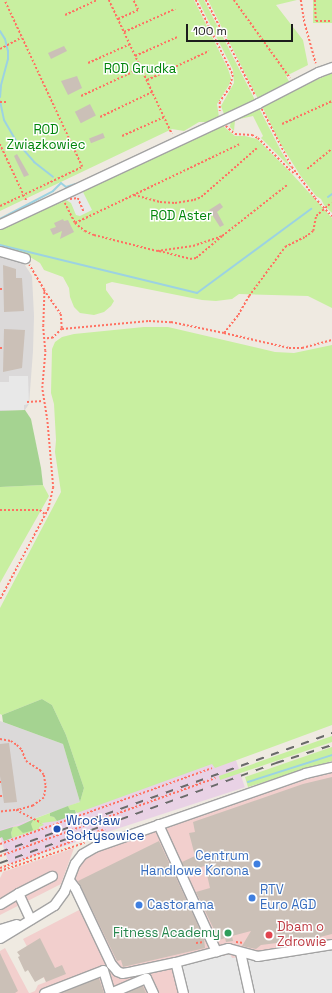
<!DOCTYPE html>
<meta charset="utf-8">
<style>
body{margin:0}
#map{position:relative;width:332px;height:993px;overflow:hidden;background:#efeae1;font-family:"Space Grotesk",sans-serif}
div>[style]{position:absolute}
.residential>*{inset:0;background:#dbd9d9}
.commercial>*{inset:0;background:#f2cfcd}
.industrial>*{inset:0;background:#e9d2e5;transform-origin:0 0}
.grass>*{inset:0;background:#c8efa0;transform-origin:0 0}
.forest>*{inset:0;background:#a5d391}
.parking>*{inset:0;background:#e8e8e8}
.stream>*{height:2px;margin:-1px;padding:0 1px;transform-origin:1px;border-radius:1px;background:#9cd2e2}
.building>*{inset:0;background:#cbc0b7;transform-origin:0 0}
.path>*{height:1.5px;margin-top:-0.75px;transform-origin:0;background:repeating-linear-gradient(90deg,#ff7162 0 2px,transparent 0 4px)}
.roads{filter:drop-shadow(1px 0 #a3a3a3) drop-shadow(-1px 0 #a3a3a3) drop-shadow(0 1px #a3a3a3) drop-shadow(0 -1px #a3a3a3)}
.minor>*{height:9px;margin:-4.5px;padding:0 4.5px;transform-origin:4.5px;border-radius:4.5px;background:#fff}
.rail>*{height:2px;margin-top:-1px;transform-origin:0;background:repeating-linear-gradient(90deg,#6a6a6a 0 8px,transparent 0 16px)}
.dots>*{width:11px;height:11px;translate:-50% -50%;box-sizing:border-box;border:2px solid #fff;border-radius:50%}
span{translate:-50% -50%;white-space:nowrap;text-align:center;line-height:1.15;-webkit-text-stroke:3px #fff;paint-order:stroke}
.park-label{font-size:13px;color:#00850a}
.transit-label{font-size:13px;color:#164399}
.left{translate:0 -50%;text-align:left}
.shop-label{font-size:13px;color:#366cbe}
.right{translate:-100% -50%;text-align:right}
.health-label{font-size:13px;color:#be3a42}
.leisure-label{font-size:13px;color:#27864d}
.scale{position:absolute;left:186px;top:24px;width:107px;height:18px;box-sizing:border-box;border:2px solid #1c1c1c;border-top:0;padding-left:5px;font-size:12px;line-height:14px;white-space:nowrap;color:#1c1c1c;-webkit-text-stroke:3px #fff;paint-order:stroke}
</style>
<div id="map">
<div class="residential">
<i style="clip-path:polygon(0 256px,23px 262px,32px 276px,34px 316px,33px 351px,29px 404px,25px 410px,0 411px)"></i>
<i style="clip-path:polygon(0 721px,63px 744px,80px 802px,0 831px)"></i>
</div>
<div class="commercial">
<i style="clip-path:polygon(332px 773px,332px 993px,30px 993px,35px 991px,38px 985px,46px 982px,23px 939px,81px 909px,71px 886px,78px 867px,86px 857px,99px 850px,311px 778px)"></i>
<i style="clip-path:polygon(74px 848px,61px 884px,0 915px,0 878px,3px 872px)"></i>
<i style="clip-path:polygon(5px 948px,29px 993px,0 993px,0 951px)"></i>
</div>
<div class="industrial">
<i style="left:234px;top:754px;width:35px;height:248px;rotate:72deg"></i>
</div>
<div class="grass">
<i style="clip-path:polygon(0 0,194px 0,228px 69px,231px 78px,229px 85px,217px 104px,219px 117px,212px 122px,199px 122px,184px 131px,172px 129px,0 211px)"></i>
<i style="clip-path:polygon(198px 0,204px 0,256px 102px,227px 115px,224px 114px,221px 106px,234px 83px,233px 70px)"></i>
<i style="clip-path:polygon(208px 0,297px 0,276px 5px,303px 40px,308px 65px,286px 76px,291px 85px,259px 101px)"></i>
<i style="left:313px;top:0;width:19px;height:23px"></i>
<i style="clip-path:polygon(332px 73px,332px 213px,324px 205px,321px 199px,316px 196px,300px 175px,280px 143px,262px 106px,283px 92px,285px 94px)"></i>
<i style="clip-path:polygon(258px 106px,281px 151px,292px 169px,261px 138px,263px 136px,253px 116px,235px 120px,234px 131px,230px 127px,231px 119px)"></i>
<i style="clip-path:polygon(219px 125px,223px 126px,235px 136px,245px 136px,257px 139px,293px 175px,332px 218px,332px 308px,308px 296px,239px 294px,232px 299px,216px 301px,202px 300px,112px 282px,106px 284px,106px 290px,114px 301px,111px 306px,104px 312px,94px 315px,80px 313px,74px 307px,70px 297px,69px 288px,63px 277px,44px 270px,40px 263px,30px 257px,0 248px,0 227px,57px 202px,61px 203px,68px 197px)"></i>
<i style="clip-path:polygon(144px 327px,168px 327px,275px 352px,294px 353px,332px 345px,332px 725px,215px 768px,212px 764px,77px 813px,75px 810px,70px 810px,68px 806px,80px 802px,84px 788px,66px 735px,52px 705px,42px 699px,2px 715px,0 714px,0 608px,61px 492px,55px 452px,56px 440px,54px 404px,51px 393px,52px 349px,55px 342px,62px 337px,74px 334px)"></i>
<i style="clip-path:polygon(43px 485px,49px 496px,0 583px,0 487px)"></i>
<i style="clip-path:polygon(332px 736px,332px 742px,220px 780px,219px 776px)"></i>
<i style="clip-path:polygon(332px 747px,332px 761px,248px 787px,245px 777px)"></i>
<i style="clip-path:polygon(50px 813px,50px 816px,54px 817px,57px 821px,42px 823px,44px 825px,39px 827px,39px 829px,12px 838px,11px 833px,13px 827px,31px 824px,34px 819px)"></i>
</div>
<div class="forest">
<i style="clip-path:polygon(25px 410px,31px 419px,41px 468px,43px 485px,0 487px,0 411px)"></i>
<i style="clip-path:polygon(42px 699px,52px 705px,66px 735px,84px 788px,80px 802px,63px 744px,3px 722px,2px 715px)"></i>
<i style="clip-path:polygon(68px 806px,70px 810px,75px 810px,76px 814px,71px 815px,68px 813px,65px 818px,57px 821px,54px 817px,50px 816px,50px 813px)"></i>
<i style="clip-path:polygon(34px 819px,31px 824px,33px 830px,31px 831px,23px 833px,17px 827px)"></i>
<i style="clip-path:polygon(13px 827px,11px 833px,12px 838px,4px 841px,2px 837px,0 838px,0 831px)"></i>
</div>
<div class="parking">
<i style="clip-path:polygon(82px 190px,92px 210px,80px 216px,76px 215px,71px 203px,66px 200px,68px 197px)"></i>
<i style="clip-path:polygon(9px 376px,28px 376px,29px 404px,24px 405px,24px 410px,0 410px,0 382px,9px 382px)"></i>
<i style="clip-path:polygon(332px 947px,332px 993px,180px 993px,173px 965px,222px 952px,223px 956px,230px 954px,232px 958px)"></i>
</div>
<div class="stream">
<i style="left:0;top:31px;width:9px;rotate:58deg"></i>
<i style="left:5px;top:39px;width:12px;rotate:76deg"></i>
<i style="left:8px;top:51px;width:8px;rotate:90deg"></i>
<i style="left:8px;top:59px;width:28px;rotate:105deg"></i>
<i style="left:1px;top:86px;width:11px;rotate:95deg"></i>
<i style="left:0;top:101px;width:19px;rotate:78deg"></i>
<i style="left:4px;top:120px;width:24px;rotate:60deg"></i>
<i style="left:16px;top:141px;width:28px;rotate:49deg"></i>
<i style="left:34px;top:162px;width:24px;rotate:38deg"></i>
<i style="left:328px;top:197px;width:5px;rotate:-37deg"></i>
<i style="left:0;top:219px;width:60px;rotate:-27.8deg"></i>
<i style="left:53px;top:191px;width:11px;rotate:-45deg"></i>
<i style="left:61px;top:183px;width:6px;rotate:39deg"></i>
<i style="left:66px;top:187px;width:10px;rotate:-17deg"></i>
<i style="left:0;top:245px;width:203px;rotate:13.7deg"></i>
<i style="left:197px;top:293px;width:142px;rotate:-36.4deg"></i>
<i style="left:248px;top:782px;width:88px;rotate:-17.8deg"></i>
</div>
<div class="building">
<i style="clip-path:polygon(64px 46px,67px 51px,51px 59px,48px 53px)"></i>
<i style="clip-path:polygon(77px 76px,82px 88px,68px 95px,61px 81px)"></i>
<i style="left:90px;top:104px;width:13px;height:17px;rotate:63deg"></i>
<i style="left:103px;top:133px;width:5px;height:15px;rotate:68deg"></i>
<i style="clip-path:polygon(17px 154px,29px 175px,24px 177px,14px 156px)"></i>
<i style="clip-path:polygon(220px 203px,223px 207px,217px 212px,224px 225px,220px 227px,209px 210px)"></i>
<i style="clip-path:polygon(63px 219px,64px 221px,68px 220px,74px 232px,60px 239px,62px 231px,53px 235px,50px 229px,56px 227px,54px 223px)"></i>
<i style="clip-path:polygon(3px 265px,16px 269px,16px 278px,22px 278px,24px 311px,4px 312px)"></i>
<i style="clip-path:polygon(4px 329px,25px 330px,22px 368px,3px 372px)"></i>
<i style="clip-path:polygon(9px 743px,17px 802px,4px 803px,0 776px,0 744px)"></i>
<i style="clip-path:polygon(332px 777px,332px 934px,316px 938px,261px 945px,256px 949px,242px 946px,251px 931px,232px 936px,233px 941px,226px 942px,225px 938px,219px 940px,196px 892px,210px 888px,205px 866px,186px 871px,182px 862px,195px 856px,189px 833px,195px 832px,193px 822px,303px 784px)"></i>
<i style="clip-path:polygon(159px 841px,204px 938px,205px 948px,123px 967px,121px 960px,117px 961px,78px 881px)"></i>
<i style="clip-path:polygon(40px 938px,55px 968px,62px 965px,66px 974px,46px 982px,44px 977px,35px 982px,28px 970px,25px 972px,18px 957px,20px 956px,17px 952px)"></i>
<i style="clip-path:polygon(0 953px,18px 991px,15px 993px,0 993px)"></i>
<i style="clip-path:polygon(99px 978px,104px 993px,61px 993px)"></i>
<i style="clip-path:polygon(143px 986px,146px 993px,127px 993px,132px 990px)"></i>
</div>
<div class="path">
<i style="left:109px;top:0;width:148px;rotate:64.8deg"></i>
<i style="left:196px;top:0;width:84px;rotate:63.7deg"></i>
<i style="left:233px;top:75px;width:13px;rotate:103deg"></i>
<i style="left:230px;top:88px;width:17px;rotate:126deg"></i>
<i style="left:220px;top:102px;width:9px;rotate:90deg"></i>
<i style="left:206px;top:0;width:107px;rotate:62.7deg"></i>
<i style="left:234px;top:0;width:96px;rotate:54.3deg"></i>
<i style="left:301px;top:0;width:24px;rotate:81deg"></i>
<i style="left:305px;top:24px;width:41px;rotate:74.6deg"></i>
<i style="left:315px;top:0;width:21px;rotate:87deg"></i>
<i style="left:316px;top:21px;width:16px"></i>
<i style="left:65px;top:15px;width:35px;rotate:-25deg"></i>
<i style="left:118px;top:19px;width:22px;rotate:-24deg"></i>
<i style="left:138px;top:10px;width:11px;rotate:-117deg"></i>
<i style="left:124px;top:32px;width:56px;rotate:-24.3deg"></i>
<i style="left:0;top:49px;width:24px;rotate:-28deg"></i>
<i style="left:135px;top:56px;width:46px;rotate:-24.3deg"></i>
<i style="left:88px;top:63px;width:46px;rotate:-24.3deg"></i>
<i style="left:147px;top:80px;width:68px;rotate:-25.1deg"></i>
<i style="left:81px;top:96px;width:66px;rotate:-25deg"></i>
<i style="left:0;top:102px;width:7px"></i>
<i style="left:262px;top:109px;width:65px;rotate:62.7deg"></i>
<i style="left:292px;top:167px;width:39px;rotate:53deg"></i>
<i style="left:315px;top:198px;width:25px;rotate:47deg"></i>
<i style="left:100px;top:117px;width:58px;rotate:-25.7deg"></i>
<i style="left:282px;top:124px;width:55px;rotate:-24.7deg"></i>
<i style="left:226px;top:126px;width:12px;rotate:42deg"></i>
<i style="left:235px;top:134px;width:17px;rotate:3deg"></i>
<i style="left:252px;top:135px;width:7px;rotate:27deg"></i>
<i style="left:258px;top:138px;width:48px;rotate:45deg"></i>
<i style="left:292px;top:172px;width:4px;rotate:27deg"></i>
<i style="left:122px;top:136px;width:46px;rotate:-24.3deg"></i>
<i style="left:0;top:144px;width:64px;rotate:65deg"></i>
<i style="left:307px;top:169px;width:32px;rotate:-39deg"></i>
<i style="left:134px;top:195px;width:27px;rotate:15deg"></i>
<i style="left:160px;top:202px;width:15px;rotate:4deg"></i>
<i style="left:175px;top:203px;width:19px;rotate:-9deg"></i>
<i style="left:194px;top:200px;width:8px;rotate:-23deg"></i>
<i style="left:201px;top:197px;width:74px;rotate:-41.2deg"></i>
<i style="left:70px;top:199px;width:8px;rotate:-7deg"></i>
<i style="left:78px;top:198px;width:15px;rotate:67deg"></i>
<i style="left:65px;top:203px;width:22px;rotate:63deg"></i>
<i style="left:75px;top:223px;width:13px;rotate:39deg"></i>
<i style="left:85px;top:231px;width:10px;rotate:24deg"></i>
<i style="left:94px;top:235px;width:65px;rotate:14.3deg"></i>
<i style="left:157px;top:251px;width:36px;rotate:-8deg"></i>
<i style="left:193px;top:246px;width:31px;rotate:-19deg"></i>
<i style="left:222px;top:236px;width:83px;rotate:-38.1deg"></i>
<i style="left:0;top:206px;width:91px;rotate:-25.4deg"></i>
<i style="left:82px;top:167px;width:184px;rotate:-115deg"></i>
<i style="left:75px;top:223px;width:183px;rotate:-25.6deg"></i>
<i style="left:159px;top:251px;width:32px;rotate:14deg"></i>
<i style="left:190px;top:259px;width:6px;rotate:-9deg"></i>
<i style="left:196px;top:258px;width:34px;rotate:-40deg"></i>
<i style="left:0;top:289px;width:4px"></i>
<i style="left:44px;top:290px;width:29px;rotate:55deg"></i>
<i style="left:61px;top:314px;width:15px;rotate:86deg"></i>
<i style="left:62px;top:329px;width:13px;rotate:135deg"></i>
<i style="left:53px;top:338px;width:8px;rotate:173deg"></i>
<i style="left:62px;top:329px;width:87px;rotate:-5.3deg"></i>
<i style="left:149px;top:321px;width:22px;rotate:3deg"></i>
<i style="left:171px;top:322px;width:54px;rotate:11.7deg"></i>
<i style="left:224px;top:333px;width:67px;rotate:13deg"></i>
<i style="left:289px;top:348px;width:13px"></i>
<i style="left:302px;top:348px;width:31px;rotate:-15deg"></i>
<i style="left:224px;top:333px;width:23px;rotate:-52deg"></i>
<i style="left:238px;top:315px;width:22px;rotate:-60deg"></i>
<i style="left:249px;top:296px;width:61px;rotate:-53.7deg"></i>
<i style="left:285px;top:247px;width:22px;rotate:-27deg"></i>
<i style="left:305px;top:237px;width:10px;rotate:-37deg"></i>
<i style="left:313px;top:231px;width:15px;rotate:-79deg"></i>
<i style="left:316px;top:216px;width:20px;rotate:-41deg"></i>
<i style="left:0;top:348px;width:4px"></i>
<i style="left:27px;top:402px;width:16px;rotate:-4deg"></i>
<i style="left:0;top:510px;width:40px"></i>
<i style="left:40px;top:510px;width:6px;rotate:39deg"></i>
<i style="left:0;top:599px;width:102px;rotate:-61.9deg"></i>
<i style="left:48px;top:509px;width:22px;rotate:-77deg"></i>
<i style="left:53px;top:488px;width:68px;rotate:-95deg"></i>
<i style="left:47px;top:420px;width:32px;rotate:-99deg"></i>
<i style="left:42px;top:388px;width:37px;rotate:-85deg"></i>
<i style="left:45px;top:351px;width:25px;rotate:-95deg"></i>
<i style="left:43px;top:326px;width:36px;rotate:-88deg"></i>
<i style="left:44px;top:290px;width:29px;rotate:-121deg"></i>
<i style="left:0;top:739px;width:11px;rotate:10deg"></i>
<i style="left:11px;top:741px;width:7px;rotate:34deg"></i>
<i style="left:17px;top:745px;width:7px;rotate:45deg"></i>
<i style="left:22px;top:750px;width:12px;rotate:70deg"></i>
<i style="left:26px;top:761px;width:17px;rotate:33deg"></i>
<i style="left:40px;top:770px;width:6px;rotate:51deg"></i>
<i style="left:44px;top:775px;width:11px;rotate:80deg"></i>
<i style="left:46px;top:786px;width:12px;rotate:99deg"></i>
<i style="left:44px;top:798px;width:14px;rotate:144deg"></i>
<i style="left:33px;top:806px;width:15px;rotate:164deg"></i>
<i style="left:19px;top:810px;width:19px;rotate:174deg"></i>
<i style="left:0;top:782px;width:1px"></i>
<i style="left:0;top:796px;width:3px"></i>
<i style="left:16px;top:810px;width:28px;rotate:27deg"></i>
<i style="left:0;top:844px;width:225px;rotate:-19.7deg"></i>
<i style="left:0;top:856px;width:229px;rotate:-19.9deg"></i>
<i style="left:0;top:868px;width:112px;rotate:-20.4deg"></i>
<i style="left:0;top:871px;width:89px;rotate:-18.4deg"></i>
<i style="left:236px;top:942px;width:8px;rotate:7deg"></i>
<i style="left:196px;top:943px;width:8px;rotate:-7deg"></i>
</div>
<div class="roads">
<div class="minor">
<i style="left:0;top:224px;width:285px;rotate:-25.1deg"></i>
<i style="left:258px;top:103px;width:68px;rotate:-27.3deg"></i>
<i style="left:318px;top:72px;width:15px;rotate:-20deg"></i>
<i style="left:0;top:251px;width:26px;rotate:16deg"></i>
<i style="left:158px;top:824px;width:140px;rotate:65.5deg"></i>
<i style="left:69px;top:880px;width:10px;rotate:53deg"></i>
<i style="left:75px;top:888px;width:84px;rotate:64.7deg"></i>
<i style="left:111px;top:964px;width:9px;rotate:49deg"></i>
<i style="left:117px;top:971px;width:5px;rotate:22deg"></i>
<i style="left:122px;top:973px;width:11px;rotate:-10deg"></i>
<i style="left:133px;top:971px;width:43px;rotate:-12.1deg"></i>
<i style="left:18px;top:893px;width:38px;rotate:-27deg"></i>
<i style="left:0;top:904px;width:21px;rotate:-31deg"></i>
<i style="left:18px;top:893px;width:29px;rotate:65deg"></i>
<i style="left:0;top:929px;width:17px;rotate:-17deg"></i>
<i style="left:0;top:938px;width:63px;rotate:-31.4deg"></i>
<i style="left:54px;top:905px;width:17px;rotate:-54deg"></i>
<i style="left:64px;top:891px;width:30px;rotate:-69deg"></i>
<i style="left:75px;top:863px;width:11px;rotate:-52deg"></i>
<i style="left:82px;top:854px;width:14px;rotate:-30deg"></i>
<i style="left:94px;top:847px;width:224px;rotate:-19.3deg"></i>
<i style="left:305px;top:773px;width:28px;rotate:-13deg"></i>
<i style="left:240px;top:952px;width:42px;rotate:77.6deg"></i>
<i style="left:44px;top:993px;width:63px;rotate:-21.3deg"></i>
<i style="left:103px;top:970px;width:24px;rotate:73deg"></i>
<i style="left:110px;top:993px;width:39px;rotate:-23deg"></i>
<i style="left:146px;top:978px;width:17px;rotate:65deg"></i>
<i style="left:183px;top:993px;width:32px;rotate:-104deg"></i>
<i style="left:175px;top:962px;width:55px;rotate:-14.8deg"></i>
<i style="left:228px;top:948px;width:30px;rotate:15deg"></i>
<i style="left:257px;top:956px;width:76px;rotate:-9.1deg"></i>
</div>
</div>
<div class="rail">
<i style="left:0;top:852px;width:353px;rotate:-19.7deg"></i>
<i style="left:0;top:863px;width:294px;rotate:-19.9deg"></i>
<i style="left:276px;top:763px;width:59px;rotate:-17.8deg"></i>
</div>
<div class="dots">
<i style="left:57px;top:829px;background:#1a4fb4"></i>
<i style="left:257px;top:864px;background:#3f7fe0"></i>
<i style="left:252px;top:898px;background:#3f7fe0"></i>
<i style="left:139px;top:905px;background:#3f7fe0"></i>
<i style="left:228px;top:933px;background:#2e9e5b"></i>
<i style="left:269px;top:935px;background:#e0444e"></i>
</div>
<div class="park-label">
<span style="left:140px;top:69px">ROD Grudka</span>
<span style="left:46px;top:138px">ROD<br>Związkowiec</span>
<span style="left:181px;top:216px">ROD Aster</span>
</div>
<div class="transit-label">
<span class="left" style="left:66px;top:829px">Wrocław<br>Sołtysowice</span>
</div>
<div class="shop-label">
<span class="right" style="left:249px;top:864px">Centrum<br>Handlowe Korona</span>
<span class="left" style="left:260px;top:898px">RTV<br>Euro AGD</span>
<span class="left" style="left:147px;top:905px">Castorama</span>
</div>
<div class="health-label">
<span class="left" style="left:277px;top:935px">Dbam o<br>Zdrowie</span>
</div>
<div class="leisure-label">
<span class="right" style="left:220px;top:933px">Fitness Academy</span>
</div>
<div class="scale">100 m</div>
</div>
